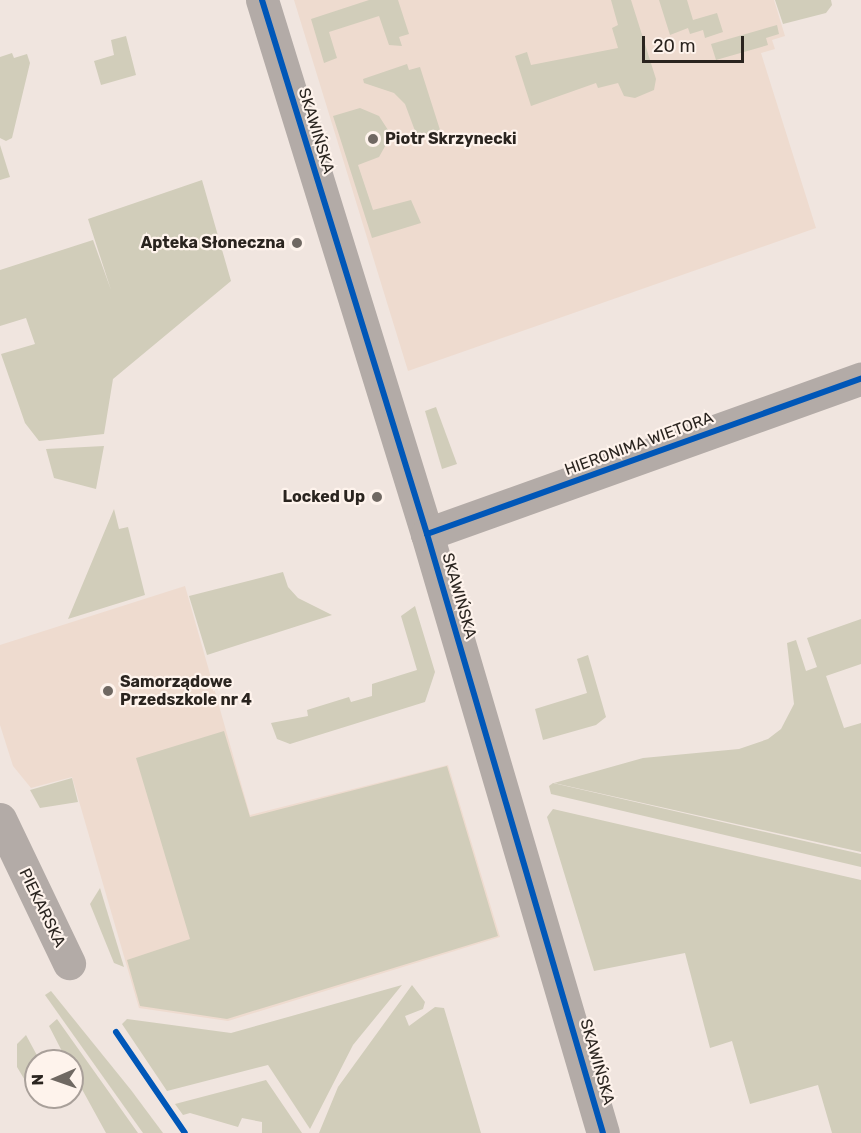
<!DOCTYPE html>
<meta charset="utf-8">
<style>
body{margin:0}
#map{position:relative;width:861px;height:1133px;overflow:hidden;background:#f0e5df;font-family:Rubik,sans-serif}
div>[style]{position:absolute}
.built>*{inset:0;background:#eedbcf}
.green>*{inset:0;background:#d1cdba}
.street>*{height:33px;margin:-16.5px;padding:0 16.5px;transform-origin:16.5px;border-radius:16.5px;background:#b3aba7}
.cycleway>*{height:6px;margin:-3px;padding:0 3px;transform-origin:3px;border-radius:3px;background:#0057b8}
.dots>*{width:16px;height:16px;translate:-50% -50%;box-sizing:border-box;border:3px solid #fef3ec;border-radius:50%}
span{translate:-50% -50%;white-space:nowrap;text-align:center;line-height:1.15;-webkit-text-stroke:4.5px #fef3ec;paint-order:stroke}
.street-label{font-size:16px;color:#2a241f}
.poi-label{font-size:16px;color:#2a241f;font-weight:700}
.left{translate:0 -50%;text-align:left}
.right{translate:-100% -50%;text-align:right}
.north{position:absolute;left:24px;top:1049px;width:60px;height:60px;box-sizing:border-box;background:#fef3ec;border:2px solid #a9a09a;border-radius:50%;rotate:268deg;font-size:16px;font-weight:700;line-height:24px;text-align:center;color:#2a241f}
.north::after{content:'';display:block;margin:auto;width:21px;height:27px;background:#6f6862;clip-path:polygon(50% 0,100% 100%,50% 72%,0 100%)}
.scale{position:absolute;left:642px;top:36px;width:102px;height:27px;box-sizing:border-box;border:3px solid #2a241f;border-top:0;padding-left:8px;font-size:18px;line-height:21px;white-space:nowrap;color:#2a241f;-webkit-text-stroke:4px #fef3ec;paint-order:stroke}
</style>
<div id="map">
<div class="built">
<i style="clip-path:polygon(294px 0,774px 0,785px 36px,772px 40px,775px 49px,761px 53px,816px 228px,408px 371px)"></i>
<i style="clip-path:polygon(185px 586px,250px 815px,448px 765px,500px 937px,228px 1021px,139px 1008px,72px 777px,31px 788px,13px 766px,0 725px,0 645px)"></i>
</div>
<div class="green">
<i style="clip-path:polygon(369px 0,398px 0,409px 34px,399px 37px,402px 46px,389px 45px,379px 16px,329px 32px,337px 58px,324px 63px,311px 19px)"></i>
<i style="clip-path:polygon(611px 0,631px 0,656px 79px,654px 90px,635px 98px,624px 96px,618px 83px,598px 88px,596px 83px,531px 106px,515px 56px,527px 52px,531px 65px,618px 48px,612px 28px,618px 25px)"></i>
<i style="clip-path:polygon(659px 0,687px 0,693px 20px,717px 13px,723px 32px,705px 38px,703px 30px,690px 34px,688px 28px,670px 35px)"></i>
<i style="clip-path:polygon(775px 0,831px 0,832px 5px,826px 13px,783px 24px)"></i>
<i style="clip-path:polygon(777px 25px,779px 34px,766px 38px,768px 45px,716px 60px,711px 44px)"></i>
<i style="clip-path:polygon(126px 36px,136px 75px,101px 85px,94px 61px,114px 55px,111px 40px)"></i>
<i style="clip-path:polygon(12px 53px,14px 58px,27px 54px,30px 63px,12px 138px,6px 141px,0 138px,0 57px)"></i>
<i style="clip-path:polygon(407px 64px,409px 70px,420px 67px,441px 133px,418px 139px,405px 104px,394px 93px,364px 83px,363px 79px)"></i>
<i style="clip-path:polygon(360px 108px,379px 116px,388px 130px,388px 141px,379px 157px,358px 165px,373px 210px,411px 200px,421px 223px,372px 238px,333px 116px)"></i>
<i style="clip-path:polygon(0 145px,10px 177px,0 180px)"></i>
<i style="clip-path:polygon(202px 180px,231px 281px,113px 379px,104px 434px,39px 441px,25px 423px,1px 354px,35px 344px,26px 318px,0 326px,0 270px,93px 240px,111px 290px,88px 219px)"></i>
<i style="clip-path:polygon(436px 407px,457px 464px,442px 469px,425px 411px)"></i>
<i style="clip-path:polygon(104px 446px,96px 489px,54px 478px,46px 449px)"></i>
<i style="clip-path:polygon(114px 509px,119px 529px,128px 527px,145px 595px,68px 619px)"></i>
<i style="clip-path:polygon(283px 572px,288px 587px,298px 598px,332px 615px,207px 655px,189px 596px)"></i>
<i style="clip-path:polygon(415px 606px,435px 672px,425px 702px,290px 744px,277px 739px,271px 723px,308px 716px,307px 710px,349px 697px,351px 702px,372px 696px,372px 684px,417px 670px,401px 616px)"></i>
<i style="clip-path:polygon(861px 619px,861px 664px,826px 676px,844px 728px,861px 723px,861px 852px,554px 783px,643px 758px,739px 749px,768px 739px,781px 729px,794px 704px,787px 643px,796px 640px,806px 671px,817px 667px,807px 638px)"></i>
<i style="clip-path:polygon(588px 655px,606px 717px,596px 725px,543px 740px,535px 709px,587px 693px,577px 659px)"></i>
<i style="clip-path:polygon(224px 731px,250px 817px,447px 766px,498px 936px,227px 1019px,140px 1006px,127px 960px,190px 939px,136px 758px)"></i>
<i style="clip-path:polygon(72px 778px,78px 802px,40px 808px,30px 790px)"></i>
<i style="clip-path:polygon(553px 783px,861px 854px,861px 867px,551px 794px,549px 786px)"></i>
<i style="clip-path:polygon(553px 809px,861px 880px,861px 1133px,832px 1133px,818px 1085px,750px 1104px,732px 1041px,710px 1048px,685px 953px,594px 971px,547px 817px)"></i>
<i style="clip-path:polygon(100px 888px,124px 967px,114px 963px,90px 904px)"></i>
<i style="clip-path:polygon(402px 985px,353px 1045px,310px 1129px,268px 1065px,167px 1091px,122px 1024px,127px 1019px,231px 1033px)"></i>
<i style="clip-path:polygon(412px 985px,425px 1002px,423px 1009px,405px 1016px,409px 1026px,435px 1007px,444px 1008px,481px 1133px,319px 1133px,338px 1087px)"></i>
<i style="clip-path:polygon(51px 991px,131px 1090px,163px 1133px,143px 1133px,45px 995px)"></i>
<i style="clip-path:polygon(57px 1019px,138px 1133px,106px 1133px,72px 1071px,72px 1061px,67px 1061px,49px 1026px)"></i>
<i style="clip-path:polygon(26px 1035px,40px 1061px,36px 1061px,36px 1097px,60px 1097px,52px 1104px,42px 1103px,35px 1097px,17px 1067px,17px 1044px)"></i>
<i style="clip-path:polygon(266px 1080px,302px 1133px,262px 1133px,262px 1122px,242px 1118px,238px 1127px,190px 1113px,183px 1115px,175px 1104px)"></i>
</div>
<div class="street">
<i style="left:262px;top:0;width:559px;rotate:72.83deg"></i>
<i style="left:427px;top:534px;width:624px;rotate:73.63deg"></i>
<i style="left:427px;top:534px;width:461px;rotate:-19.7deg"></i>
<i style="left:0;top:819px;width:160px;rotate:64.4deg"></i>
</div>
<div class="cycleway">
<i style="left:262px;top:0;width:559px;rotate:72.83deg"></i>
<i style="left:427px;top:534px;width:624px;rotate:73.63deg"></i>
<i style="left:427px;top:534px;width:461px;rotate:-19.7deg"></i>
<i style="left:116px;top:1032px;width:122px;rotate:55.7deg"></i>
</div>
<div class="dots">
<i style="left:373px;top:139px;background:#6f6862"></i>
<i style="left:297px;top:243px;background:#6f6862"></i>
<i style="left:377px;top:497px;background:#6f6862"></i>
<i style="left:108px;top:691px;background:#6f6862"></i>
</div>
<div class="street-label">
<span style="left:316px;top:131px;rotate:73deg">SKAWIŃSKA</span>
<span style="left:639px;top:444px;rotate:-20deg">HIERONIMA WIETORA</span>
<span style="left:459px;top:596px;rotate:74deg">SKAWIŃSKA</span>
<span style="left:42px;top:908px;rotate:64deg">PIEKARSKA</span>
<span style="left:597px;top:1062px;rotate:74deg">SKAWIŃSKA</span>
</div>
<div class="poi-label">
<span class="left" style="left:385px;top:139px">Piotr Skrzynecki</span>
<span class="right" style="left:285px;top:243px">Apteka Słoneczna</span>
<span class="right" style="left:365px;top:497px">Locked Up</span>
<span class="left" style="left:120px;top:691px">Samorządowe<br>Przedszkole nr 4</span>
</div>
<div class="north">N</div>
<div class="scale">20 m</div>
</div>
